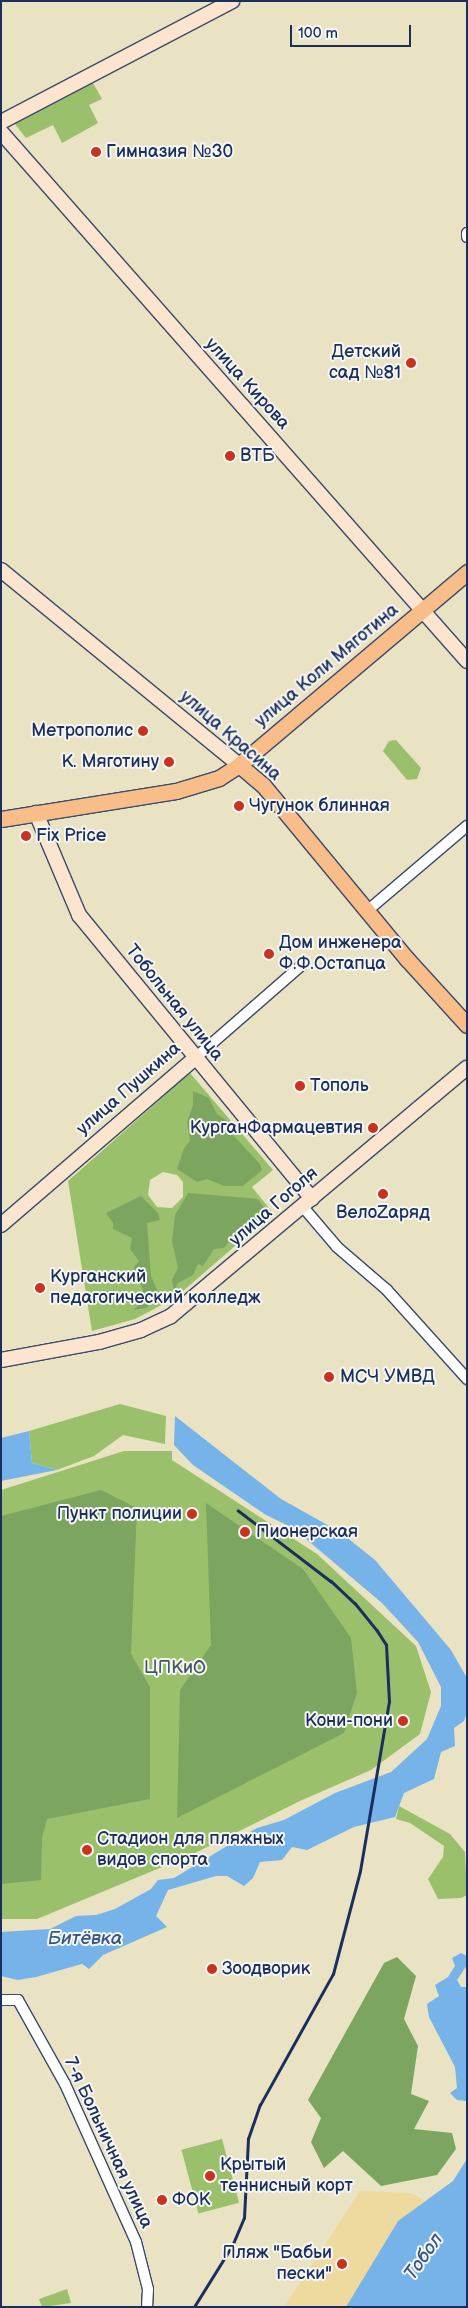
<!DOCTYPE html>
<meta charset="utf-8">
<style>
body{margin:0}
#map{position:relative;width:468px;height:2308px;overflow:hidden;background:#e9e3c3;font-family:"Balsamiq Sans",sans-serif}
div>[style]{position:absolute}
.green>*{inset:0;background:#9bc06b;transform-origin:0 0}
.forest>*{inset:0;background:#7ca65f}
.sand>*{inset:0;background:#eeda9e}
.water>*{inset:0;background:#76b3e8}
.roads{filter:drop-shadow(1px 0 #3a4a6d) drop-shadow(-1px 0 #3a4a6d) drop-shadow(0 1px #3a4a6d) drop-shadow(0 -1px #3a4a6d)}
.street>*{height:10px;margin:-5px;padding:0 5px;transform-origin:5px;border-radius:5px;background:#fff}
.secondary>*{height:14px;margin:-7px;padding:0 7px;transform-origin:7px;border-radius:7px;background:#fce5cf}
.primary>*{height:15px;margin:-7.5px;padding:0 7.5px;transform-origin:7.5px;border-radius:7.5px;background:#f8bd88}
.rail>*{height:2.5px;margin:-1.25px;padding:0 1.25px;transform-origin:1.25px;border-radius:1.25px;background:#1b2f5e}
.dots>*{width:14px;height:14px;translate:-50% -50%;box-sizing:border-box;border:2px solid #f6f6f2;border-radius:50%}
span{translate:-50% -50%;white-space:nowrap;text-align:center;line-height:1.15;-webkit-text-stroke:4px #f6f6f2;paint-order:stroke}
.poi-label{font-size:18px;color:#1b2f5e}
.left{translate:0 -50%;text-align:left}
.right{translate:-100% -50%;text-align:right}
.street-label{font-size:18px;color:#1b2f5e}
.park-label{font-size:18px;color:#415a62}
.water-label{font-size:19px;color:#365787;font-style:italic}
.frame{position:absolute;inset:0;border:2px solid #1b2f5e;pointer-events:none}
.scale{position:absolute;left:290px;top:25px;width:121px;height:22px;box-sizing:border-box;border:2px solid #1b2f5e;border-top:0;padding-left:6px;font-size:15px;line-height:18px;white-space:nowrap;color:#1b2f5e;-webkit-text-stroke:4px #f6f6f2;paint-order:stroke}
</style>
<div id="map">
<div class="green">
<i style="clip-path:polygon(93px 83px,102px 99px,89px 105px,98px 123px,62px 143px,53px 125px,26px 138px,15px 124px)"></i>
<i style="clip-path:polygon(396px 740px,421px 768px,417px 779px,407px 780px,383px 751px,389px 741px)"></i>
<i style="clip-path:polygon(evenodd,190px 1073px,273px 1170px,252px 1187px,273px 1213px,175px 1298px,135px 1319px,92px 1331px,68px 1181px,190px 1073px,163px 1172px,177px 1175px,183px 1182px,183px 1197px,172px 1208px,157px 1207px,148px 1195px,150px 1180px,163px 1172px)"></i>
<i style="clip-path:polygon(120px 1404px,166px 1416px,165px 1444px,123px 1435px,94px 1456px,57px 1470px,32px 1463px,29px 1431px)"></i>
<i style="clip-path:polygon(124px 1451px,172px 1451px,172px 1460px,317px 1554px,416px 1646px,431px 1692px,420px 1734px,371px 1770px,300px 1801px,191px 1855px,37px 1919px,1px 1919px,1px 1490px)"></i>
<i style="clip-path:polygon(399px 1806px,450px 1834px,465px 1852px,467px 1895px,461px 1898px,438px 1899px,428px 1879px,443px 1857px,444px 1846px,410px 1823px,396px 1819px)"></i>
<i style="left:222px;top:2139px;width:66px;height:42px;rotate:75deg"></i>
<i style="clip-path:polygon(67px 2289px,71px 2303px,42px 2307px,39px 2299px)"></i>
</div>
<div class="forest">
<i style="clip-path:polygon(193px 1091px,209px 1098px,217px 1114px,230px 1123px,233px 1135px,260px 1164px,262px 1170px,243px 1186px,224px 1186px,207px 1179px,197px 1182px,177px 1169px,184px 1148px,190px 1141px,187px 1122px,193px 1105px)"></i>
<i style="clip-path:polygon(188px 1193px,258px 1199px,269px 1215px,235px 1234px,224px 1248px,214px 1249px,203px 1266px,198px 1264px,193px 1275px,178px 1283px,174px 1291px,172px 1280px,178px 1268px,172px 1241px,175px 1215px)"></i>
<i style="clip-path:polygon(141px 1196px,158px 1213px,160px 1220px,147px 1223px,151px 1276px,160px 1297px,146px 1308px,133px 1310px,140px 1304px,143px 1290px,134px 1267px,139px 1261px,130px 1249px,132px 1238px,113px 1229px,113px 1223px,106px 1213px)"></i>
<i style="clip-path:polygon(101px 1490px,137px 1508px,131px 1654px,150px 1687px,150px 1799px,47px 1819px,42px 1838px,41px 1880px,1px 1884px,1px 1516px)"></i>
<i style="clip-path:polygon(206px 1503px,303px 1569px,351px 1638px,357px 1693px,344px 1733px,177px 1818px,180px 1690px,211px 1645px)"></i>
<i style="clip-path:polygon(397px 1957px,416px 1976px,404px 2019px,418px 2046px,411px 2094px,429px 2101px,414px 2129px,452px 2133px,456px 2149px,437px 2175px,381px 2186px,343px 2151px,324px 2168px,311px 2142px,321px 2118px,308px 2100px,384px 1963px)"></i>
</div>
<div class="sand">
<i style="clip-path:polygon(360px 2191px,411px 2193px,425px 2201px,398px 2221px,346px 2307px,284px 2307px)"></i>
</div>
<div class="water">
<i style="clip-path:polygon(175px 1416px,281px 1499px,340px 1532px,375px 1560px,451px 1650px,467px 1678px,467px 1712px,464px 1721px,454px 1728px,455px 1746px,441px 1752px,434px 1779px,404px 1793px,395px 1817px,354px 1827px,307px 1850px,292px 1847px,282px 1860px,260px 1862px,253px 1878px,244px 1886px,227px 1876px,216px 1876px,168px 1890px,156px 1916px,167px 1927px,103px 1955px,89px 1969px,82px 1964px,36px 1977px,18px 1980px,1px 1976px,1px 1932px,50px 1929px,76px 1916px,96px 1915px,115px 1909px,151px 1889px,158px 1880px,174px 1878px,257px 1828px,284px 1820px,335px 1793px,391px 1772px,427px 1739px,441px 1706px,441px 1687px,418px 1642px,382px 1603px,293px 1528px,266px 1515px,193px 1465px,174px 1445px)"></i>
<i style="clip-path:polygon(29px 1431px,32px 1463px,57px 1470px,1px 1481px,1px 1438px)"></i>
<i style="clip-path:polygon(461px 1953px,467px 1956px,467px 1965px,457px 1980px,461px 1987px,467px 1987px,467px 2101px,457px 2100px,450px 2093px,457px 2088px,455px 2067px,429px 2017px,427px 2004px,439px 1996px,435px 1985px,448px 1977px,455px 1966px,452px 1958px)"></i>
<i style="clip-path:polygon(467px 2159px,467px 2307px,346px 2307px,398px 2221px,453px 2181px)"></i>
</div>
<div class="roads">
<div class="street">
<i style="left:467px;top:233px;width:4px;rotate:90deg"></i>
<i style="left:367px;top:911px;width:131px;rotate:-40.4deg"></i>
<i style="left:194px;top:1059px;width:146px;rotate:-41.1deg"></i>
<i style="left:303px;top:1207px;width:52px;rotate:49.6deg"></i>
<i style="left:337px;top:1247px;width:66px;rotate:40.7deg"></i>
<i style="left:387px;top:1290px;width:120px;rotate:48deg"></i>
<i style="left:1px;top:2000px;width:17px"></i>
<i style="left:18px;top:2000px;width:96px;rotate:60.8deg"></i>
<i style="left:65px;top:2084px;width:173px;rotate:65.8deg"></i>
<i style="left:136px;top:2242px;width:49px;rotate:75.7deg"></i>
<i style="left:148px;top:2289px;width:18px;rotate:93deg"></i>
</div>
<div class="secondary">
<i style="left:1px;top:122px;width:261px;rotate:-27.6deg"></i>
<i style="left:1px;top:132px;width:705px;rotate:48.62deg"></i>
<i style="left:1px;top:570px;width:308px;rotate:39.3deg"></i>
<i style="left:36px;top:813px;width:111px;rotate:67.1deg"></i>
<i style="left:79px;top:915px;width:367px;rotate:50.6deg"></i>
<i style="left:1px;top:1225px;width:255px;rotate:-40.7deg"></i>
<i style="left:1px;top:1360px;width:100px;rotate:-10.4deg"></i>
<i style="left:99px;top:1342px;width:44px;rotate:-15.9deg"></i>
<i style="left:141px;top:1330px;width:33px;rotate:-25deg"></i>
<i style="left:171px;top:1316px;width:386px;rotate:-40deg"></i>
</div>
<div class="primary">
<i style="left:239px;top:765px;width:31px;rotate:40deg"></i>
<i style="left:263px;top:785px;width:226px;rotate:50.4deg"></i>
<i style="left:407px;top:959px;width:89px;rotate:47.7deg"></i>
<i style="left:1px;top:819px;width:177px;rotate:-9.1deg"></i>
<i style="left:176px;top:791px;width:45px;rotate:-16.8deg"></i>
<i style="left:219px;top:778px;width:24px;rotate:-33deg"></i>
<i style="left:239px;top:765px;width:299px;rotate:-40.2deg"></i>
</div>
</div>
<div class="rail">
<i style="left:194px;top:2307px;width:72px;rotate:-58.1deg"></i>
<i style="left:232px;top:2246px;width:30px;rotate:-67deg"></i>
<i style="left:244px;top:2218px;width:79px;rotate:-87.1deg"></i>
<i style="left:248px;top:2139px;width:36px;rotate:-71deg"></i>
<i style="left:260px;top:2105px;width:150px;rotate:-60.9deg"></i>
<i style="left:333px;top:1974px;width:106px;rotate:-75.3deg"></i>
<i style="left:360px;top:1871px;width:171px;rotate:-80.3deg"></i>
<i style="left:389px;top:1702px;width:57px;rotate:-93deg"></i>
<i style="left:386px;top:1645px;width:17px;rotate:-123deg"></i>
<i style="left:377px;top:1631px;width:35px;rotate:-129deg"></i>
<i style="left:355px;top:1604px;width:33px;rotate:-137deg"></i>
<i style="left:331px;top:1582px;width:117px;rotate:-142.6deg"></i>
</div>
<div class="dots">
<i style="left:96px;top:152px;background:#c8321e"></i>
<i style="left:411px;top:363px;background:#c8321e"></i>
<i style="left:230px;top:456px;background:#c8321e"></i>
<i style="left:143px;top:731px;background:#c8321e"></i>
<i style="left:169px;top:762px;background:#c8321e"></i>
<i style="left:239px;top:806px;background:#c8321e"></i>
<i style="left:26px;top:836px;background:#c8321e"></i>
<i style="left:269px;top:954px;background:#c8321e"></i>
<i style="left:300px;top:1086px;background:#c8321e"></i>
<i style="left:373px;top:1128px;background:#c8321e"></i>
<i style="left:383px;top:1194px;background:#c8321e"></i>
<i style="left:40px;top:1288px;background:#c8321e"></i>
<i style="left:329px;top:1377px;background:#c8321e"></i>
<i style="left:192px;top:1514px;background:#c8321e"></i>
<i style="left:245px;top:1532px;background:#c8321e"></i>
<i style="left:403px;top:1721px;background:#c8321e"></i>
<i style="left:87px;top:1850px;background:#c8321e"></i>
<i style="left:212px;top:1969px;background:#c8321e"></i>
<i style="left:210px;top:2176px;background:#c8321e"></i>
<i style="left:162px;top:2200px;background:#c8321e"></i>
<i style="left:342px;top:2264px;background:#c8321e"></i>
</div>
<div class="poi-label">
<span class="left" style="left:106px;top:152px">Гимназия №30</span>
<span class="right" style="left:401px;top:363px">Детский<br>сад №81</span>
<span class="left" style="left:240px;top:456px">ВТБ</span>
<span class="right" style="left:133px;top:731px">Метрополис</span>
<span class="right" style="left:159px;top:762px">К. Мяготину</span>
<span class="left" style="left:249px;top:806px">Чугунок блинная</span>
<span class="left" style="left:36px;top:836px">Fix Price</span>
<span class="left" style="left:279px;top:954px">Дом инженера<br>Ф.Ф.Остапца</span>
<span class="left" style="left:310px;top:1086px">Тополь</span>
<span class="right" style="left:363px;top:1128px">КурганФармацевтия</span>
<span style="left:383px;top:1213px">ВелоZаряд</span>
<span class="left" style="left:50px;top:1288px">Курганский<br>педагогический колледж</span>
<span class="left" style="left:340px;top:1377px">МСЧ УМВД</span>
<span class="right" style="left:182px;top:1514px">Пункт полиции</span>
<span class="left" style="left:256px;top:1532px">Пионерская</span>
<span class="right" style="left:393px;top:1721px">Кони-пони</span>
<span class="left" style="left:97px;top:1850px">Стадион для пляжных<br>видов спорта</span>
<span class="left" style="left:222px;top:1969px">Зоодворик</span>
<span class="left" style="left:220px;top:2176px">Крытый<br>теннисный корт</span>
<span class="left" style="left:172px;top:2200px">ФОК</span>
<span class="right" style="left:332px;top:2264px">Пляж "Бабьи<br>пески"</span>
</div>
<div class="street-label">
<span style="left:247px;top:384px;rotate:48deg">улица Кирова</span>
<span style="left:327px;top:666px;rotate:-40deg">улица Коли Мяготина</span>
<span style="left:230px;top:736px;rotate:41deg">улица Красина</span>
<span style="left:174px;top:1003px;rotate:51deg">Тобольная улица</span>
<span style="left:129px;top:1089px;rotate:-41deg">улица Пушкина</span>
<span style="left:274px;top:1207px;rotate:-41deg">улица Гоголя</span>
<span style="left:108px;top:2143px;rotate:65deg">7-я Больничная улица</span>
</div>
<div class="park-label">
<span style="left:175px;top:1668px">ЦПКиО</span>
</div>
<div class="water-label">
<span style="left:85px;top:1939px">Битёвка</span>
<span style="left:424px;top:2257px;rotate:-55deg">Тобол</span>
</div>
<div class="frame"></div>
<div class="scale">100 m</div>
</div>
